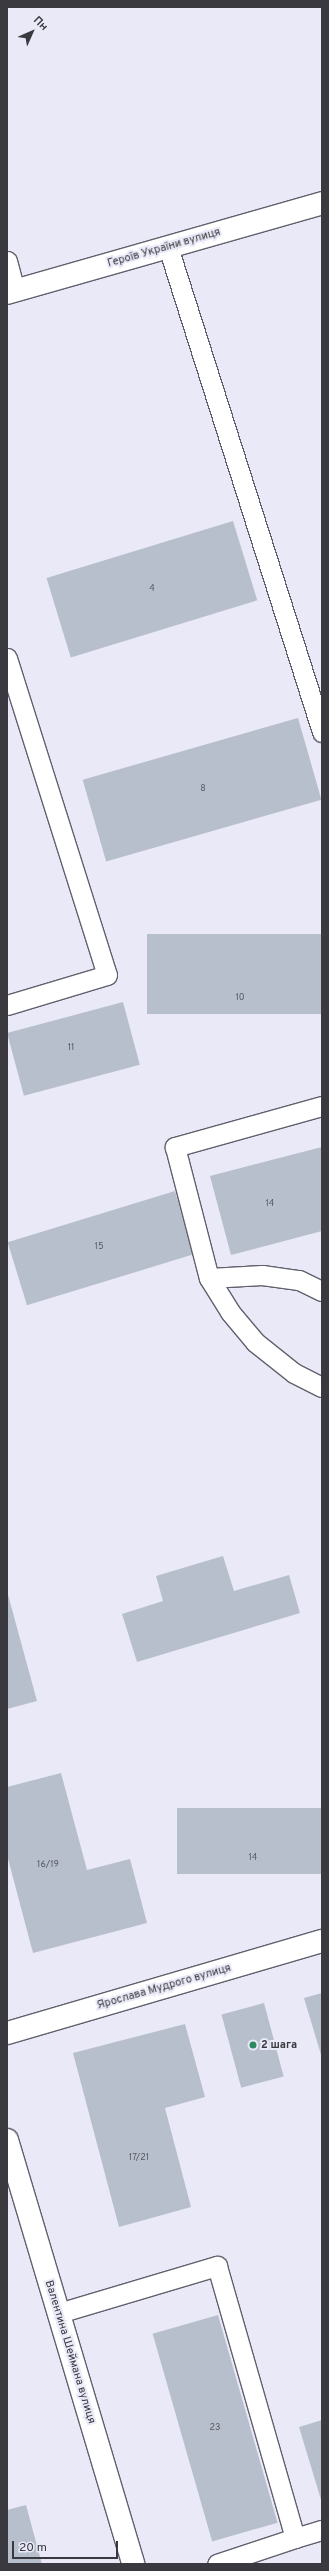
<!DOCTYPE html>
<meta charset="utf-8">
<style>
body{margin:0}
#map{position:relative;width:329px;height:2571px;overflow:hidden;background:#e9e9f8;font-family:Overpass,sans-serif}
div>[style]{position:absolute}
.building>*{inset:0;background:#b8bfcc;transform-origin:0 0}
.roads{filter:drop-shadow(1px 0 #61616d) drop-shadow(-1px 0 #61616d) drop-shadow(0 1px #61616d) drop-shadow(0 -1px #61616d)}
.lane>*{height:19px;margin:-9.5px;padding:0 9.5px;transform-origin:9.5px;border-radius:9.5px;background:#fff}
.street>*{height:22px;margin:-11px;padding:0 11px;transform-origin:11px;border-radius:11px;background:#fff}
.secondary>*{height:22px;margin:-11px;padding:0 11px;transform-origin:11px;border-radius:11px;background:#fff}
.dots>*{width:11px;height:11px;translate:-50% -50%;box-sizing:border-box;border:2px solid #e9e9f8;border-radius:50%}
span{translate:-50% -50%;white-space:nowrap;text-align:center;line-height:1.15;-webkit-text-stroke:4px #e9e9f8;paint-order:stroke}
.number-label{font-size:9px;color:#595a62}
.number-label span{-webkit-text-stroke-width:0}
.street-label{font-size:11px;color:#39393f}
.poi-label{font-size:11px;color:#39393f;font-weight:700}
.left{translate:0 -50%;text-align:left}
.frame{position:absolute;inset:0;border:8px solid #39393f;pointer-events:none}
.north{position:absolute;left:12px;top:12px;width:40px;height:40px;-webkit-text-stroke:3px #e9e9f8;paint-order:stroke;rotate:45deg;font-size:11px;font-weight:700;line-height:16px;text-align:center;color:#39393f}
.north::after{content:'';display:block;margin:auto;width:14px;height:18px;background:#39393f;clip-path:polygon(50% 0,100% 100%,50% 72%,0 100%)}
.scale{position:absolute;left:12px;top:2541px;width:106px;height:18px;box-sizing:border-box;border:2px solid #39393f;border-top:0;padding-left:5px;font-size:12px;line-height:14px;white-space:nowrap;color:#39393f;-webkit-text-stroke:3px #e9e9f8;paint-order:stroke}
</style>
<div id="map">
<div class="building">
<i style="left:233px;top:521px;width:83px;height:195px;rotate:73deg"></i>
<i style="left:298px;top:718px;width:85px;height:224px;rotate:74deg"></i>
<i style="left:322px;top:934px;width:80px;height:175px;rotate:90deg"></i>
<i style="left:123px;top:1002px;width:65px;height:120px;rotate:75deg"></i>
<i style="clip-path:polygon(322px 1147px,322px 1231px,231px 1255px,210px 1176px)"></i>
<i style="left:175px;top:1191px;width:66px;height:175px;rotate:73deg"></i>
<i style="clip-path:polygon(223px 1556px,234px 1591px,289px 1575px,300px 1613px,137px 1662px,122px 1614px,163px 1601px,156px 1576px)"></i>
<i style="clip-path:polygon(7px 1591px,37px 1701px,7px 1709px)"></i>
<i style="clip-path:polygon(61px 1773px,87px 1870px,130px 1859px,147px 1923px,33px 1953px,7px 1855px,7px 1787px)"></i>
<i style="left:322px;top:1808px;width:66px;height:145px;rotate:90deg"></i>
<i style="clip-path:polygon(322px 1993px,322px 2058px,304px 1998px)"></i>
<i style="left:264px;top:2003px;width:76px;height:44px;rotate:75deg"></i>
<i style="clip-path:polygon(185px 2024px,205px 2097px,165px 2108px,191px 2207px,119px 2227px,73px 2053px)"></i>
<i style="left:218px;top:2315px;width:216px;height:68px;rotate:74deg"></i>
<i style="clip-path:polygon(322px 2420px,322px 2503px,299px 2427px)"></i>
<i style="clip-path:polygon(26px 2505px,42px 2564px,7px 2564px,7px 2510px)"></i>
</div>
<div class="roads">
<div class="lane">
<i style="left:168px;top:247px;width:509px;rotate:72.38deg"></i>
<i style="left:7px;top:261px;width:31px;rotate:75deg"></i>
<i style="left:7px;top:658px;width:332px;rotate:72.5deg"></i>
<i style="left:107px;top:975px;width:104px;rotate:163.3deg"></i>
<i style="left:322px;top:1106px;width:153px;rotate:164.4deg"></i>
<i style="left:175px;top:1147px;width:135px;rotate:75.5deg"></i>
<i style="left:209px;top:1278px;width:53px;rotate:-3.2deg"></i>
<i style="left:262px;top:1275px;width:37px;rotate:8deg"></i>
<i style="left:299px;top:1280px;width:25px;rotate:26deg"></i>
<i style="left:209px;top:1278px;width:40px;rotate:58deg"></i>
<i style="left:230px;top:1312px;width:39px;rotate:50deg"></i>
<i style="left:255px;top:1342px;width:50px;rotate:38.5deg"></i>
<i style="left:294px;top:1373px;width:31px;rotate:27deg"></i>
<i style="left:59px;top:2313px;width:165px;rotate:-16.6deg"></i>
<i style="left:217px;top:2266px;width:283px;rotate:74deg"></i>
<i style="left:295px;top:2538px;width:82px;rotate:161.6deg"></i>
<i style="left:295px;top:2538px;width:28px;rotate:-17deg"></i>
</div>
<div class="street">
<i style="left:7px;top:293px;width:328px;rotate:-15.9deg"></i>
<i style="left:7px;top:2140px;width:442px;rotate:73.4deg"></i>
</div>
<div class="secondary">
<i style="left:7px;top:2033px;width:328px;rotate:-16.3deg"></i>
</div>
</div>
<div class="dots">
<i style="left:253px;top:2045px;background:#2d895f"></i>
</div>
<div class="number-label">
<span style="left:152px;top:589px">4</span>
<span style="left:203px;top:789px">8</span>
<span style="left:240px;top:998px">10</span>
<span style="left:71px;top:1048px">11</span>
<span style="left:270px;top:1204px">14</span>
<span style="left:99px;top:1247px">15</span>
<span style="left:253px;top:1858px">14</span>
<span style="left:48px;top:1865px">16/19</span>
<span style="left:139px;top:2158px">17/21</span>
<span style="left:215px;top:2428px">23</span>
</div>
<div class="street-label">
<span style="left:164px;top:248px;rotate:-16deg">Героїв України вулиця</span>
<span style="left:164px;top:1987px;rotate:-16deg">Ярослава Мудрого вулиця</span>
<span style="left:70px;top:2352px;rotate:73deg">Валентина Шеймана вулиця</span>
</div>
<div class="poi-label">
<span class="left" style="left:261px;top:2045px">2 шага</span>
</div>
<div class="frame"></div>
<div class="north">Пн</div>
<div class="scale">20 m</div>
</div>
